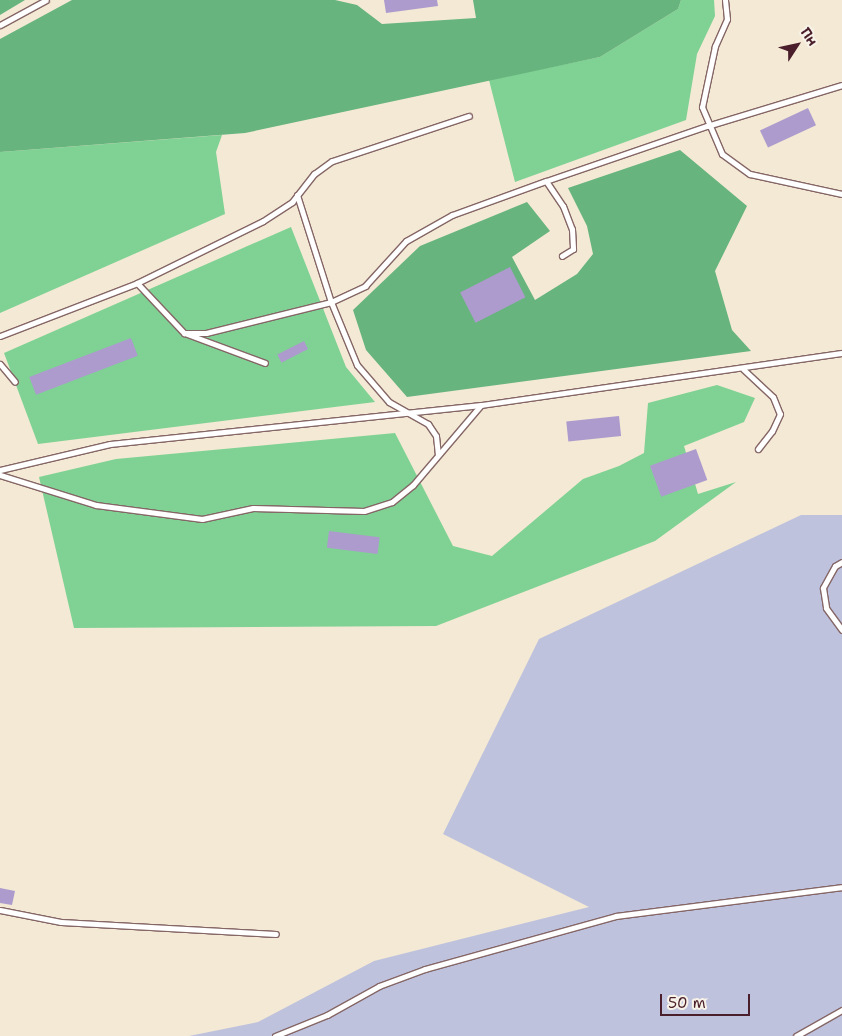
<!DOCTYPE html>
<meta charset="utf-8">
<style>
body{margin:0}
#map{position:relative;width:842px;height:1036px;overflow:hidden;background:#f3e9d4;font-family:"Shantell Sans",sans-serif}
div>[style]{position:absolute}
.industrial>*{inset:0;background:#bfc2dd}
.green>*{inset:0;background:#7fd294}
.forest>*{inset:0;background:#67b47e}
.building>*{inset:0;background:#ad9bcd;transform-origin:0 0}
.roads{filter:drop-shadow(1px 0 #856666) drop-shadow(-1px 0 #856666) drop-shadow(0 1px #856666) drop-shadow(0 -1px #856666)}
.lane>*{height:5px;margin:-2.5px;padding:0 2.5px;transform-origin:2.5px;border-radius:2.5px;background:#fff}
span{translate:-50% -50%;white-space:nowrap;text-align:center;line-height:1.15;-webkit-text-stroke:5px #f7f3e8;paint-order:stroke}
.north{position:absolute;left:772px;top:20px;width:50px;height:50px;-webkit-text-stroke:4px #f7f3e8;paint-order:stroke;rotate:55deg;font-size:14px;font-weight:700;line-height:20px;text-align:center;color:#4a1f2b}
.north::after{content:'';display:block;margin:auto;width:18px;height:22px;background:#4a1f2b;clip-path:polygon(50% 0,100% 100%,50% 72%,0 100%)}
.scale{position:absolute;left:660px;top:994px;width:90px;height:22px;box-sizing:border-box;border:2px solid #4a1f2b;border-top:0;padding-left:6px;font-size:15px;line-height:18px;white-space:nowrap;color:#4a1f2b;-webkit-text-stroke:4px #f7f3e8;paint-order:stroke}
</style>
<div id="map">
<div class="industrial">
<i style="clip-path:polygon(801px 515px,842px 515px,842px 1036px,189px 1036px,258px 1022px,374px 961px,589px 907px,443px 834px,539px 639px)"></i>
</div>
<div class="green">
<i style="clip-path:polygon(681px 0,714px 0,715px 16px,697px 54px,686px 120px,515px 182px,489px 80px,600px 57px,678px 9px)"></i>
<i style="clip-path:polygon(222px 135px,216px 152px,225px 214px,0 313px,0 152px)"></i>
<i style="clip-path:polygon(291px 227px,346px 367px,375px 402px,38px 444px,4px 353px)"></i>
<i style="clip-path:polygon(717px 385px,755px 398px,744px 422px,684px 446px,698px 494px,736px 482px,655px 541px,436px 626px,74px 628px,39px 477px,116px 459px,395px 433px,453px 546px,492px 556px,583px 479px,619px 466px,644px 453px,648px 403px)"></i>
</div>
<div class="forest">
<i style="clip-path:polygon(0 0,25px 0,0 15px)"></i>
<i style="clip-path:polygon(72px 0,335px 0,357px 5px,382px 24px,476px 18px,473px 0,681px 0,678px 9px,600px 57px,245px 133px,0 152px,0 39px)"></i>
<i style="clip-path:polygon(680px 150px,747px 206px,715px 271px,732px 330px,751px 351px,407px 397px,366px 350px,353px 310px,420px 246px,527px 202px,550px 231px,512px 257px,535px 300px,577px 274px,593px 254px,587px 226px,568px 188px)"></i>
</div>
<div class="building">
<i style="clip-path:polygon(384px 0,437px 0,438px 6px,386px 13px)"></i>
<i style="left:808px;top:108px;width:19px;height:53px;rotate:65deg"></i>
<i style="left:510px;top:267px;width:34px;height:56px;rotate:63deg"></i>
<i style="left:131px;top:338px;width:19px;height:109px;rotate:69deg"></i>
<i style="left:304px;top:341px;width:9px;height:30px;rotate:63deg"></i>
<i style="left:619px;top:416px;width:20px;height:53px;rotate:84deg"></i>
<i style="left:696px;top:449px;width:33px;height:49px;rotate:70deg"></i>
<i style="left:329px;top:531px;width:51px;height:17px;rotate:7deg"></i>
<i style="clip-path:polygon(0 888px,15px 891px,12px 905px,0 903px)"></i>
</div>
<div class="roads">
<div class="lane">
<i style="left:725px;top:0;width:19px;rotate:84deg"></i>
<i style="left:727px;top:19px;width:30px;rotate:114deg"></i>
<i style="left:715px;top:46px;width:62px;rotate:102deg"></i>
<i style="left:702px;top:107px;width:51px;rotate:66.9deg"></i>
<i style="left:722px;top:154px;width:34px;rotate:36deg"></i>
<i style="left:750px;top:174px;width:94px;rotate:12.3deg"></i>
<i style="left:0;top:25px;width:52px;rotate:-28.5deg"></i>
<i style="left:546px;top:181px;width:170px;rotate:-18.9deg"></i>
<i style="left:707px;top:126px;width:141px;rotate:-16.9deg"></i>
<i style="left:297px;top:195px;width:112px;rotate:72.4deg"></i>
<i style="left:331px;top:302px;width:38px;rotate:-25deg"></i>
<i style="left:365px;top:286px;width:61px;rotate:-47.7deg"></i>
<i style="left:406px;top:241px;width:53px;rotate:-29.5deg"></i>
<i style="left:452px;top:215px;width:100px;rotate:-19.9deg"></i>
<i style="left:546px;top:181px;width:30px;rotate:56deg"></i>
<i style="left:563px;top:206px;width:25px;rotate:69deg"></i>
<i style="left:572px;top:229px;width:20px;rotate:87deg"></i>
<i style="left:573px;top:249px;width:13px;rotate:148deg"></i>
<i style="left:137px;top:283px;width:69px;rotate:46.8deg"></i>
<i style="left:184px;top:333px;width:22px"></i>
<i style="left:206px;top:333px;width:129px;rotate:-13.9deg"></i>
<i style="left:331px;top:302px;width:68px;rotate:67.6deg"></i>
<i style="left:357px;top:365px;width:49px;rotate:49.1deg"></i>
<i style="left:389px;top:402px;width:45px;rotate:29.4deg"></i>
<i style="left:428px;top:424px;width:14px;rotate:56deg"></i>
<i style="left:436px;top:436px;width:18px;rotate:84deg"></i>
<i style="left:187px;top:334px;width:83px;rotate:20.4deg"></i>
<i style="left:0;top:336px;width:147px;rotate:-21.1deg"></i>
<i style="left:137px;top:283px;width:140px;rotate:-26.2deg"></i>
<i style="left:263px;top:221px;width:35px;rotate:-33deg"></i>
<i style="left:292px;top:202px;width:36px;rotate:-52deg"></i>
<i style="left:314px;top:174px;width:22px;rotate:-36deg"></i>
<i style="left:332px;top:161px;width:144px;rotate:-18.2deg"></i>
<i style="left:0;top:364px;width:23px;rotate:50deg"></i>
<i style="left:743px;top:369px;width:41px;rotate:43deg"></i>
<i style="left:773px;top:397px;width:18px;rotate:68deg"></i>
<i style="left:780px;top:414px;width:19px;rotate:115deg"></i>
<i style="left:772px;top:431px;width:23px;rotate:128deg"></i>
<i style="left:0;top:470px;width:113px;rotate:-13.3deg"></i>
<i style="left:110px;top:444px;width:373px;rotate:-6deg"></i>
<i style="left:481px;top:405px;width:365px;rotate:-8.2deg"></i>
<i style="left:0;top:475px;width:101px;rotate:17.4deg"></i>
<i style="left:96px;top:505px;width:107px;rotate:7.5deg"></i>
<i style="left:202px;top:519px;width:52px;rotate:-12.2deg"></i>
<i style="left:253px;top:508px;width:111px;rotate:1.5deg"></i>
<i style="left:364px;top:511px;width:29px;rotate:-18deg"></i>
<i style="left:392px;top:502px;width:27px;rotate:-39deg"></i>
<i style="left:413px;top:485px;width:104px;rotate:-49.7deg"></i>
<i style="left:842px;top:562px;width:8px;rotate:150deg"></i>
<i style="left:835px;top:566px;width:25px;rotate:119deg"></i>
<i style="left:823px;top:588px;width:20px;rotate:81deg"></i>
<i style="left:826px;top:608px;width:27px;rotate:54deg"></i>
<i style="left:0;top:910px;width:62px;rotate:11.1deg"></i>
<i style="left:61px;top:922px;width:215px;rotate:3.2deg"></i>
<i style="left:275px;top:1036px;width:56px;rotate:-22deg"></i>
<i style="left:327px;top:1015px;width:60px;rotate:-29.1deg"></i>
<i style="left:379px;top:986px;width:49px;rotate:-20.3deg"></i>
<i style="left:425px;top:969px;width:198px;rotate:-15.5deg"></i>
<i style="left:616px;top:916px;width:228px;rotate:-7.3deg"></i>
<i style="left:796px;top:1036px;width:53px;rotate:-29.5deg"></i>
</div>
</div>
<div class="north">Пн</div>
<div class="scale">50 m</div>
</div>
